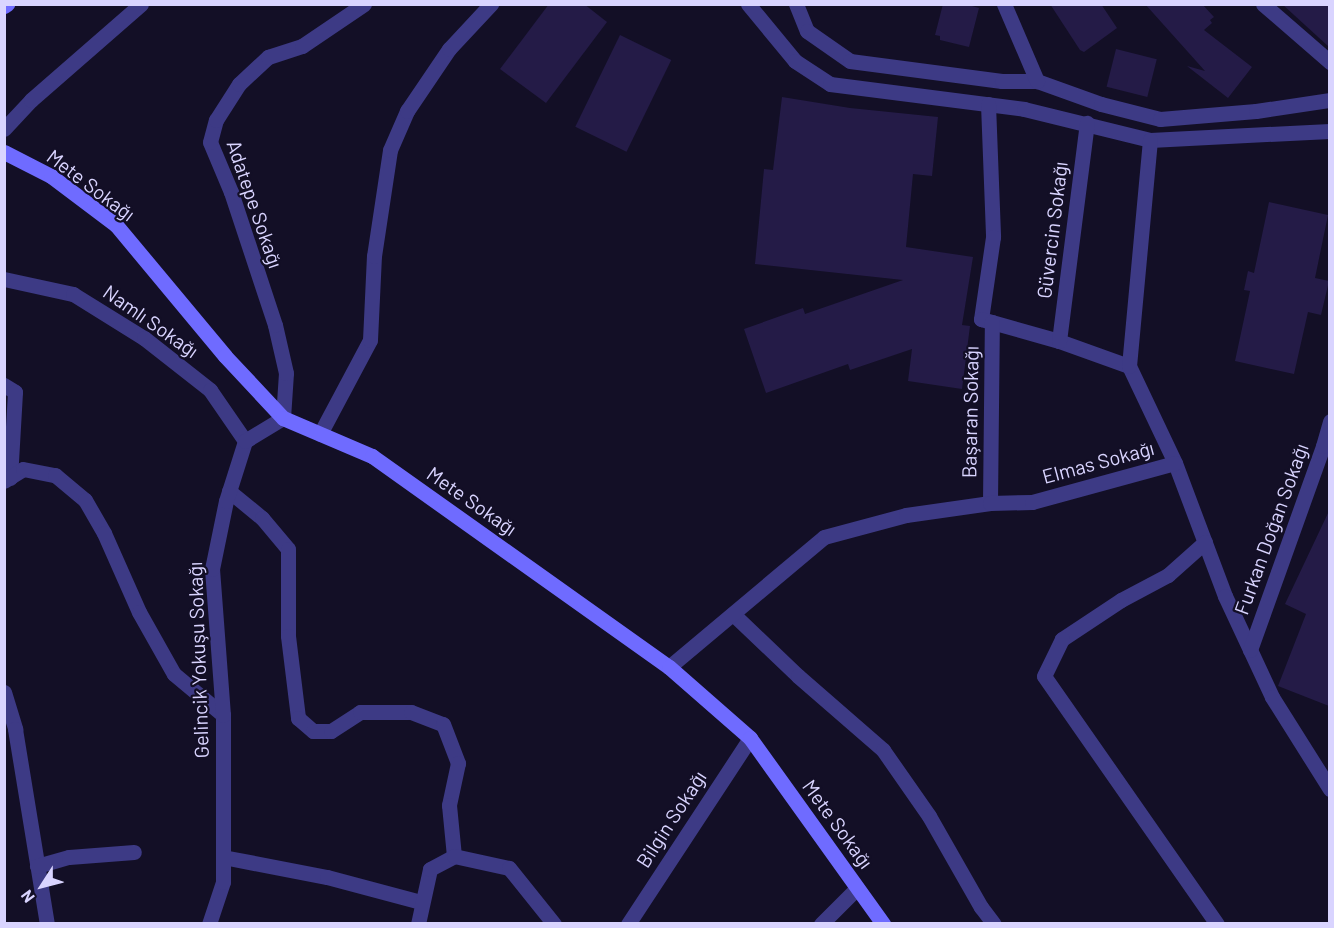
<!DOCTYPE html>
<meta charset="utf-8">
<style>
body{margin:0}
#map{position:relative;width:1334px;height:928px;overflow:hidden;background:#130f26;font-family:Barlow,sans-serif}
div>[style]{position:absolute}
.building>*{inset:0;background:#241b47;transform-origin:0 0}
.minor>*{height:15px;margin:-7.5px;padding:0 7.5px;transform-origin:7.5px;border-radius:7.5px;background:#3d3a85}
.secondary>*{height:15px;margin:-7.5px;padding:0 7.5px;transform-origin:7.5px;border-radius:7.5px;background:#6f6bff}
span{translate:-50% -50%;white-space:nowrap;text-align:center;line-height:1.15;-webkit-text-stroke:4.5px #130f26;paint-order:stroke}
.street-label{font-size:20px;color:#d9d4ff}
.frame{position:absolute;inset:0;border:6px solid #d9d4ff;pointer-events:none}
.north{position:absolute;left:12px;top:856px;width:60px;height:60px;-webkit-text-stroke:4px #130f26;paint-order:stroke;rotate:234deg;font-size:16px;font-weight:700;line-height:24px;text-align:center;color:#d9d4ff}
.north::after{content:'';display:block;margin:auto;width:21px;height:27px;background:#d9d4ff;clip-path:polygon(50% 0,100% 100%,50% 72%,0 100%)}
</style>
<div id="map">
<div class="building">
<i style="clip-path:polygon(549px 4px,584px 4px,607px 22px,546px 103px,500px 69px)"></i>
<i style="clip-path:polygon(943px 4px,965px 4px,979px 8px,969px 47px,940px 40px,940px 36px,935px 35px)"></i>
<i style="clip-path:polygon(1050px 4px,1101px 4px,1117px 28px,1084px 52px,1080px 50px)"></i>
<i style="clip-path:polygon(1145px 4px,1202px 4px,1214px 17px,1210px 20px,1212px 23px,1204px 30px,1252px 67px,1228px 98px,1187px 66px,1205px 71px)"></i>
<i style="clip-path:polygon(1282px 4px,1329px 4px,1329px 47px)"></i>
<i style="left:620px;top:35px;width:57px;height:102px;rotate:26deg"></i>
<i style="left:1116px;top:49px;width:42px;height:39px;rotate:14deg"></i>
<i style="clip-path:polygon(782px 97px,850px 108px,938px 117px,932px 176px,913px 174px,906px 247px,973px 257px,962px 325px,970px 326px,962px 389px,908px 381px,912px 349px,850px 370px,848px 364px,766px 393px,744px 329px,803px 308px,805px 314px,903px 280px,755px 264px,764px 169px,773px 170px)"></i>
<i style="clip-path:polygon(1269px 202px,1328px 215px,1315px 278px,1329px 281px,1321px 315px,1308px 312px,1294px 374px,1235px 361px,1250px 291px,1244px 290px,1248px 271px,1254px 273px)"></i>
<i style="clip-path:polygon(1329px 511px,1329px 706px,1278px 686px,1306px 614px,1285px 604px)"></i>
</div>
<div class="minor">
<i style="left:748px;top:4px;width:74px;rotate:50.5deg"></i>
<i style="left:795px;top:61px;width:42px;rotate:33.3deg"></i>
<i style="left:830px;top:84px;width:196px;rotate:7.3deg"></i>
<i style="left:1024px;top:109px;width:130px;rotate:13.8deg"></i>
<i style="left:1150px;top:140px;width:180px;rotate:-2.9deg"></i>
<i style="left:796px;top:4px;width:29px;rotate:68deg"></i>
<i style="left:807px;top:31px;width:52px;rotate:34.9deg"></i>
<i style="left:850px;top:61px;width:153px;rotate:7.5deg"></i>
<i style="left:1002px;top:81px;width:35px"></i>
<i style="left:1037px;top:81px;width:68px;rotate:19.8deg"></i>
<i style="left:1101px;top:104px;width:61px;rotate:14.3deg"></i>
<i style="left:1160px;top:119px;width:96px;rotate:-4.8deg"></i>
<i style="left:1256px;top:111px;width:75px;rotate:-8.5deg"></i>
<i style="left:1004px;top:4px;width:84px;rotate:66.8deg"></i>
<i style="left:1263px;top:4px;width:89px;rotate:40.9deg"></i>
<i style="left:988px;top:104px;width:133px;rotate:87.8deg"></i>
<i style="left:993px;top:237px;width:83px;rotate:98.3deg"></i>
<i style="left:981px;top:319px;width:81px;rotate:15.8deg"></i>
<i style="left:1059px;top:341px;width:74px;rotate:19.7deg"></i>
<i style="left:1129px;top:366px;width:107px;rotate:64.6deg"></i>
<i style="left:1175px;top:463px;width:142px;rotate:69.4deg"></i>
<i style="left:1225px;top:596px;width:111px;rotate:65deg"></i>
<i style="left:1272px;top:697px;width:109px;rotate:57.8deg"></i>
<i style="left:4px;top:129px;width:40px;rotate:-47deg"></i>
<i style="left:31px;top:100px;width:146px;rotate:-41.1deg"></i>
<i style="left:4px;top:279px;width:71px;rotate:12.3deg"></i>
<i style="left:73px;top:294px;width:84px;rotate:31.8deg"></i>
<i style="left:144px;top:338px;width:84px;rotate:38.2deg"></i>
<i style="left:210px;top:390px;width:62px;rotate:55.5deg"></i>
<i style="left:1059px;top:341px;width:220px;rotate:-82.7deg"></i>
<i style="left:1129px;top:366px;width:227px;rotate:-84.7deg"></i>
<i style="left:4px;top:385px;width:13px;rotate:32deg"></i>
<i style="left:15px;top:392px;width:86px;rotate:93.3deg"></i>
<i style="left:320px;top:434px;width:106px;rotate:-62deg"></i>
<i style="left:370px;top:340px;width:84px;rotate:-87.3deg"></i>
<i style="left:374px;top:256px;width:107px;rotate:-81.4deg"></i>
<i style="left:390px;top:150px;width:43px;rotate:-66.4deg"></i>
<i style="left:407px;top:111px;width:75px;rotate:-55.9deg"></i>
<i style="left:449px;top:49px;width:62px;rotate:-47deg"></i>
<i style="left:4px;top:481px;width:22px;rotate:-32deg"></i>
<i style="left:23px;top:469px;width:33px;rotate:11deg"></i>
<i style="left:55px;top:475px;width:39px;rotate:40deg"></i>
<i style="left:85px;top:500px;width:38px;rotate:60deg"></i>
<i style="left:104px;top:533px;width:86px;rotate:66.1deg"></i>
<i style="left:139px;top:612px;width:71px;rotate:60.6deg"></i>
<i style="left:174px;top:674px;width:64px;rotate:39.9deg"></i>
<i style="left:229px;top:491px;width:43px;rotate:39.3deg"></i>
<i style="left:262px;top:518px;width:40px;rotate:50deg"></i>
<i style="left:288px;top:549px;width:87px;rotate:90deg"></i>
<i style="left:288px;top:636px;width:83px;rotate:83deg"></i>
<i style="left:298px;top:718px;width:20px;rotate:41deg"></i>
<i style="left:313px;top:731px;width:18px"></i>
<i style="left:331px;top:731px;width:35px;rotate:-33deg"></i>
<i style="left:360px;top:712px;width:51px"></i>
<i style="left:411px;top:712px;width:34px;rotate:21deg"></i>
<i style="left:443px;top:724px;width:42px;rotate:69deg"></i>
<i style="left:458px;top:763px;width:43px;rotate:102.1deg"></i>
<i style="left:449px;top:805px;width:51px;rotate:84.4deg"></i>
<i style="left:990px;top:503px;width:181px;rotate:-89.4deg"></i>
<i style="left:1205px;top:542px;width:50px;rotate:138.3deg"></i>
<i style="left:1168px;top:575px;width:53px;rotate:152deg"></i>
<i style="left:1121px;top:600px;width:71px;rotate:146.5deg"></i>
<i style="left:1062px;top:639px;width:41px;rotate:115.9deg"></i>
<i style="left:1044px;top:676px;width:302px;rotate:55.1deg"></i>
<i style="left:733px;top:614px;width:90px;rotate:43.6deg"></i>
<i style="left:798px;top:676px;width:113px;rotate:41deg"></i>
<i style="left:883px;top:750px;width:80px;rotate:55.1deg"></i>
<i style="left:929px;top:816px;width:105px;rotate:60.3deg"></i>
<i style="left:981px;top:907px;width:21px;rotate:53deg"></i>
<i style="left:1250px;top:650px;width:217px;rotate:-70.3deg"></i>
<i style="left:1323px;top:446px;width:26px;rotate:-74deg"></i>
<i style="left:669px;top:667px;width:202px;rotate:-40deg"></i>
<i style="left:824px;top:537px;width:85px;rotate:-15deg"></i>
<i style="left:906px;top:515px;width:85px;rotate:-8.1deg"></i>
<i style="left:990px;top:503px;width:42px;rotate:-1.4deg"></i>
<i style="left:1032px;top:502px;width:148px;rotate:-15.3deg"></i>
<i style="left:4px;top:692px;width:39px;rotate:73deg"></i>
<i style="left:15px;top:729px;width:198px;rotate:80.7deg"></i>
<i style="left:223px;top:857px;width:106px;rotate:10.9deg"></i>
<i style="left:327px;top:877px;width:97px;rotate:14.9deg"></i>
<i style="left:37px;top:866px;width:33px;rotate:-16deg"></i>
<i style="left:69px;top:857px;width:65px;rotate:-4.4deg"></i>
<i style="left:209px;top:924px;width:44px;rotate:-71.6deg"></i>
<i style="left:223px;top:882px;width:167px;rotate:-90deg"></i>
<i style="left:223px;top:715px;width:146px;rotate:-94.3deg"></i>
<i style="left:212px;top:569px;width:69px;rotate:-78.4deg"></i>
<i style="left:226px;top:501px;width:63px;rotate:-72.4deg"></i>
<i style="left:245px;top:441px;width:44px;rotate:-31.2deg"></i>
<i style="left:283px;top:418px;width:45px;rotate:-86.2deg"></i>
<i style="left:286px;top:373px;width:49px;rotate:-102.9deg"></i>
<i style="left:275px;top:325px;width:140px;rotate:-108.3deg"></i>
<i style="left:231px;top:192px;width:54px;rotate:-112.8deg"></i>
<i style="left:210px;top:142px;width:23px;rotate:-75deg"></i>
<i style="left:216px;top:120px;width:43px;rotate:-57.4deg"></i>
<i style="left:239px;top:84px;width:40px;rotate:-43deg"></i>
<i style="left:268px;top:57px;width:36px;rotate:-18deg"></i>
<i style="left:302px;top:46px;width:75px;rotate:-34.1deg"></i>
<i style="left:418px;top:924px;width:56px;rotate:-77.7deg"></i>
<i style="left:430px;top:869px;width:27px;rotate:-28deg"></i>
<i style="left:454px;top:856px;width:56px;rotate:12.3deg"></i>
<i style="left:509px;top:868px;width:72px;rotate:51.2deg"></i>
<i style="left:628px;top:924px;width:222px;rotate:-56.7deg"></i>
<i style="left:821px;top:924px;width:51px;rotate:-45deg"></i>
</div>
<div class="secondary">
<i style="left:4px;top:6px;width:4px;rotate:-34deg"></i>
<i style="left:4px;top:152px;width:53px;rotate:27.1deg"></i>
<i style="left:51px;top:176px;width:81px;rotate:37deg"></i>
<i style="left:116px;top:225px;width:170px;rotate:50.2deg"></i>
<i style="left:225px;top:356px;width:85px;rotate:46.9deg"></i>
<i style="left:283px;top:418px;width:97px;rotate:23.1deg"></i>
<i style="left:372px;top:456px;width:364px;rotate:35.4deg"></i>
<i style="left:669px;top:667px;width:108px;rotate:41.2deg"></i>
<i style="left:750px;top:738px;width:229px;rotate:54.4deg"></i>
</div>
<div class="street-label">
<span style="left:91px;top:185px;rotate:37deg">Mete Sokağı</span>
<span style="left:255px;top:204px;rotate:71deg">Adatepe Sokağı</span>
<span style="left:1052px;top:230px;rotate:-83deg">Güvercin Sokağı</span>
<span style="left:151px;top:321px;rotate:35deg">Namlı Sokağı</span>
<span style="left:970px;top:412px;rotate:-89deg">Başaran Sokağı</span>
<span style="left:1098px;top:462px;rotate:-15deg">Elmas Sokağı</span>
<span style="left:472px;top:501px;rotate:35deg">Mete Sokağı</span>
<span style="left:1271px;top:529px;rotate:-70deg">Furkan Doğan Sokağı</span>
<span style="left:198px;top:660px;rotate:-92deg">Gelincik Yokuşu Sokağı</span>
<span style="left:671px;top:819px;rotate:-57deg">Bilgin Sokağı</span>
<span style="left:838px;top:824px;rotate:54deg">Mete Sokağı</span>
</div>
<div class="frame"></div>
<div class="north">N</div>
</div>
